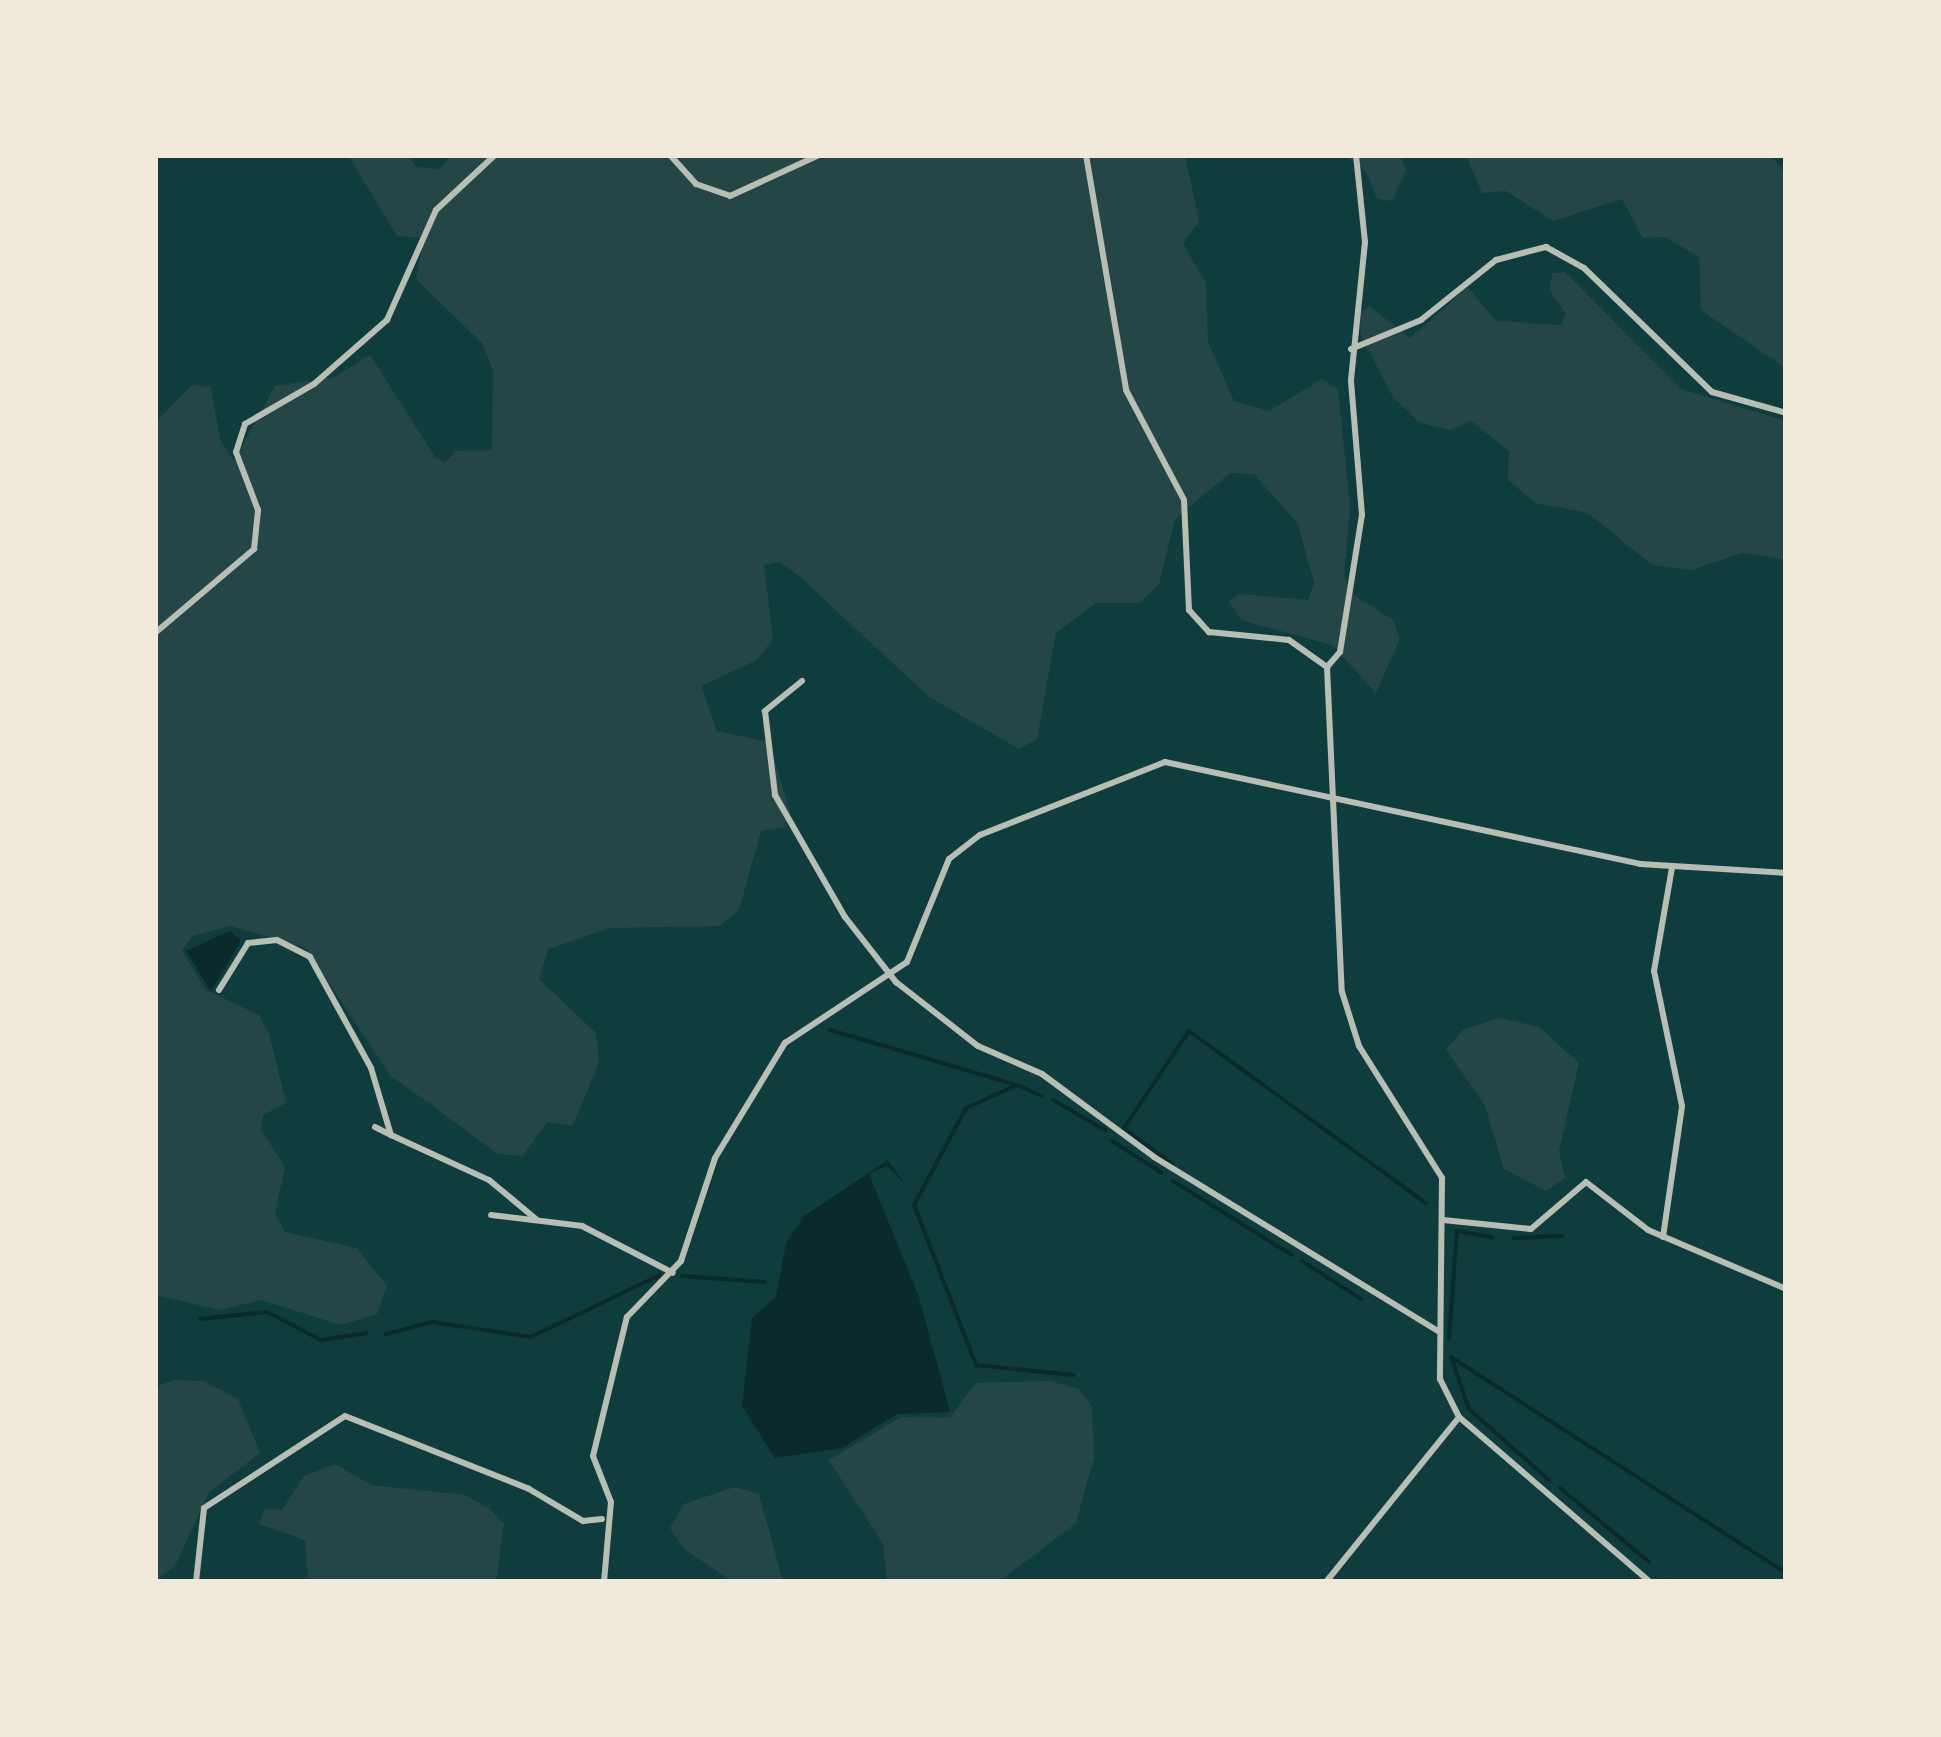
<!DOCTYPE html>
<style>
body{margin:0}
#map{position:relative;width:1941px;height:1737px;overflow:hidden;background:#0f3d3e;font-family:Ubuntu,sans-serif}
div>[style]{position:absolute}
.green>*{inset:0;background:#244646}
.water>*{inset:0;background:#0a2a2b}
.stream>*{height:4px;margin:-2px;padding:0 2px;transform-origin:2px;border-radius:2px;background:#0a2a2b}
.minor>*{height:6px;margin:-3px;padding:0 3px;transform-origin:3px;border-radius:3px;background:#b8beb3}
span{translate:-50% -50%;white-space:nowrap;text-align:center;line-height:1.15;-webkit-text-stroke:10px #f1e9da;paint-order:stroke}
.frame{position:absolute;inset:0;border:158px solid #f1e9da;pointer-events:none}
</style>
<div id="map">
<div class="green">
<i style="clip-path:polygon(348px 155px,408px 155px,416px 167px,440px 169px,451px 155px,1185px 155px,1199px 221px,1183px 244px,1206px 283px,1208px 342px,1234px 401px,1269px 411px,1322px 379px,1338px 389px,1350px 506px,1344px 576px,1352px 594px,1393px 620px,1400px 639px,1376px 693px,1332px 645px,1241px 620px,1229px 601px,1240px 594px,1308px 600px,1314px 583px,1298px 524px,1254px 474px,1230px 473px,1175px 519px,1159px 584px,1139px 603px,1096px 603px,1056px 633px,1037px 739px,1019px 749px,928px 696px,798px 575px,779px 562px,764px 565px,773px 639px,757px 660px,701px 686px,717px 731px,769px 742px,790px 812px,785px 827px,761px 831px,739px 910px,719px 926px,610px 928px,548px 949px,539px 979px,596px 1033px,599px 1062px,573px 1126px,547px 1122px,523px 1156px,498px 1154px,390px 1075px,306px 948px,230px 926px,192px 936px,182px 951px,206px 990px,259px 1015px,269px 1034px,286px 1103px,263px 1115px,261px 1130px,285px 1167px,275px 1214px,285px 1232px,357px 1248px,387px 1286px,377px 1314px,341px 1325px,261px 1300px,220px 1310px,155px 1295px,155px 423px,192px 385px,211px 387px,220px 439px,234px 461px,275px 386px,334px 377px,370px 355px,435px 457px,445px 463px,456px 451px,492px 450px,493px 371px,482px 343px,416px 279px,424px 238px,397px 236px)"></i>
<i style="clip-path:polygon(1344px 155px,1400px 155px,1406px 170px,1392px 201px,1377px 199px,1366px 171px)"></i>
<i style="clip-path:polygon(1466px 155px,1771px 155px,1786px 175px,1786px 379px,1782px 366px,1701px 310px,1699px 257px,1665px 237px,1643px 238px,1622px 199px,1553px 221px,1506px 191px,1482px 193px)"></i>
<i style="clip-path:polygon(1565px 272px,1681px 389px,1786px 421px,1786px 560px,1742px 553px,1692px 570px,1652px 565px,1588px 513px,1535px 503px,1508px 480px,1509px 451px,1471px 421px,1450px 430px,1420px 423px,1393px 397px,1361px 336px,1360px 313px,1369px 306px,1410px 338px,1468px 287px,1496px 321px,1561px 325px,1566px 314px,1550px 291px,1552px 273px)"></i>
<i style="clip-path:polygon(1499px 1018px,1539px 1027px,1579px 1063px,1559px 1151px,1565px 1178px,1546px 1191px,1504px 1169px,1485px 1106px,1446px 1049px,1463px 1030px)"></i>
<i style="clip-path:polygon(174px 1380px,204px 1381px,238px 1399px,260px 1453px,209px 1492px,175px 1566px,155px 1582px,155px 1387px)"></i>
<i style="clip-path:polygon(1050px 1381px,1079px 1389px,1092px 1407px,1094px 1458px,1076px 1523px,998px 1582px,887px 1582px,883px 1544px,829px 1460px,901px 1417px,950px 1418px,975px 1383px)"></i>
<i style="clip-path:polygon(335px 1464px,371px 1485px,465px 1495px,490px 1509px,504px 1524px,496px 1582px,308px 1582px,305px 1540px,259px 1524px,265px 1509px,282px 1510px,304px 1476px)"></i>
<i style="clip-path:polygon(735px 1487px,759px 1494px,783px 1582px,733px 1582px,684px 1549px,670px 1528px,684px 1504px)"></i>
</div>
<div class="water">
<i style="clip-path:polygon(230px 931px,241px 941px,211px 991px,186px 951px)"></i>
<i style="clip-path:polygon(888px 1160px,905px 1184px,887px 1166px,869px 1174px,919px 1297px,950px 1412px,897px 1414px,842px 1448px,775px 1458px,742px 1406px,752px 1318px,776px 1297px,786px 1243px,804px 1216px)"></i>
</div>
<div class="stream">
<i style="left:830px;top:1030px;width:192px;rotate:16.4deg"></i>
<i style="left:1042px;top:1096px;width:27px;rotate:-156deg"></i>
<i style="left:1017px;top:1085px;width:56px;rotate:155.7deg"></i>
<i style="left:966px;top:1108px;width:110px;rotate:118.2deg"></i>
<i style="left:914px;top:1205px;width:172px;rotate:68.8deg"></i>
<i style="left:976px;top:1365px;width:98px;rotate:5.9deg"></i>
<i style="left:1053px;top:1100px;width:60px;rotate:30deg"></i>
<i style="left:1112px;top:1141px;width:59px;rotate:32.6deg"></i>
<i style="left:1172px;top:1164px;width:60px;rotate:-143.1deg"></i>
<i style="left:1124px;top:1128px;width:117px;rotate:-56.2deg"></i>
<i style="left:1189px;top:1031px;width:293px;rotate:36deg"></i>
<i style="left:1173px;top:1181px;width:140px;rotate:31.9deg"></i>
<i style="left:1514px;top:1238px;width:49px;rotate:-2.3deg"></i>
<i style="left:1302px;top:1261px;width:70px;rotate:32.8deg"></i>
<i style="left:682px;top:1276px;width:83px;rotate:4.1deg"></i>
<i style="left:200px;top:1319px;width:67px;rotate:-6deg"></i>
<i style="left:267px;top:1312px;width:61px;rotate:27.4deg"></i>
<i style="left:321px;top:1340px;width:46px;rotate:-8.8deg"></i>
<i style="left:386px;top:1334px;width:48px;rotate:-14.6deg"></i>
<i style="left:432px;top:1322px;width:100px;rotate:8.6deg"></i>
<i style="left:531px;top:1337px;width:143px;rotate:-25.7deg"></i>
<i style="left:1449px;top:1339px;width:108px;rotate:-85.8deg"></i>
<i style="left:1457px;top:1231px;width:36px;rotate:10deg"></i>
<i style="left:1451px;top:1357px;width:399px;rotate:32.8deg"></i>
<i style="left:1451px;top:1357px;width:55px;rotate:70.9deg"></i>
<i style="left:1469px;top:1409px;width:107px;rotate:41.6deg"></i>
<i style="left:1560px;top:1488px;width:116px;rotate:39.7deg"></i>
<i style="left:1670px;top:1580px;width:4px;rotate:34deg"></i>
</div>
<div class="minor">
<i style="left:670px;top:155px;width:39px;rotate:48deg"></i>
<i style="left:696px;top:184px;width:36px;rotate:19deg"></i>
<i style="left:730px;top:196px;width:98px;rotate:-24.7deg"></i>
<i style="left:1086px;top:155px;width:238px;rotate:80.3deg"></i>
<i style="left:1126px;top:390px;width:124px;rotate:62.2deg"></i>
<i style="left:1184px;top:500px;width:110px;rotate:87.4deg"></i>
<i style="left:1189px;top:610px;width:30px;rotate:48deg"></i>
<i style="left:1209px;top:632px;width:80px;rotate:5.7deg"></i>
<i style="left:1289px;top:640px;width:47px;rotate:35.4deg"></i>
<i style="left:1327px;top:667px;width:325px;rotate:87.4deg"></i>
<i style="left:1342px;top:992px;width:57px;rotate:72.5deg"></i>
<i style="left:1359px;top:1046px;width:156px;rotate:57.8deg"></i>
<i style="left:1442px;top:1178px;width:201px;rotate:90.6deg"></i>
<i style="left:1440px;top:1379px;width:42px;rotate:63.4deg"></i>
<i style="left:1459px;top:1417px;width:252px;rotate:40.8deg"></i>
<i style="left:1351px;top:349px;width:76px;rotate:-22.5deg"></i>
<i style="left:1421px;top:320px;width:96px;rotate:-38.7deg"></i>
<i style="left:1496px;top:260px;width:52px;rotate:-14.6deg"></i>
<i style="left:1546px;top:247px;width:43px;rotate:28.9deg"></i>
<i style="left:1584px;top:268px;width:178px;rotate:44.1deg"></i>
<i style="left:1712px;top:392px;width:77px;rotate:15.8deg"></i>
<i style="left:155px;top:633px;width:130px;rotate:-40.3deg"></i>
<i style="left:254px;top:549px;width:39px;rotate:-84deg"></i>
<i style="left:258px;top:510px;width:62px;rotate:-110.8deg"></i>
<i style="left:236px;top:452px;width:29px;rotate:-72deg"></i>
<i style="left:245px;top:424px;width:80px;rotate:-30.1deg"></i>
<i style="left:314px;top:384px;width:97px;rotate:-41.2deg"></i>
<i style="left:387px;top:320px;width:120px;rotate:-66deg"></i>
<i style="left:436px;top:210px;width:81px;rotate:-43deg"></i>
<i style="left:1327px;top:667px;width:20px;rotate:-49deg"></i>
<i style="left:1340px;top:652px;width:139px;rotate:-80.9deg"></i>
<i style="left:1362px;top:515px;width:135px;rotate:-94.7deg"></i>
<i style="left:1351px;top:380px;width:139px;rotate:-84.2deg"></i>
<i style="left:1365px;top:242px;width:87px;rotate:-95.9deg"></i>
<i style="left:802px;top:681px;width:48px;rotate:141deg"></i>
<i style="left:765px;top:711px;width:85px;rotate:83.2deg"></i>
<i style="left:775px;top:795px;width:141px;rotate:60.2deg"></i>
<i style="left:845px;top:917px;width:83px;rotate:51.9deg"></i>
<i style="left:896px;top:982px;width:104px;rotate:38deg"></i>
<i style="left:978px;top:1046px;width:70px;rotate:23.6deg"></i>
<i style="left:1042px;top:1074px;width:139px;rotate:36.5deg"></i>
<i style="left:1154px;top:1157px;width:333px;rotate:31.5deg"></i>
<i style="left:219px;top:990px;width:55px;rotate:-58.3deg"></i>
<i style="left:248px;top:943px;width:29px;rotate:-6deg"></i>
<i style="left:277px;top:940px;width:37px;rotate:27deg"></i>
<i style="left:310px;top:957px;width:127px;rotate:61.2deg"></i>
<i style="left:371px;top:1068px;width:70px;rotate:73.4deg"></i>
<i style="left:391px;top:1135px;width:108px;rotate:24.7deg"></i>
<i style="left:489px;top:1180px;width:61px;rotate:39.7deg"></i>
<i style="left:375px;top:1127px;width:18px;rotate:27deg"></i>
<i style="left:491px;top:1215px;width:92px;rotate:6.9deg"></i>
<i style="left:582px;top:1226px;width:102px;rotate:27.3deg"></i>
<i style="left:1443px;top:1220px;width:88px;rotate:5.8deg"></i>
<i style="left:1531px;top:1229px;width:72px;rotate:-40.5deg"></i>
<i style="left:1586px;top:1182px;width:78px;rotate:37.7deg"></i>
<i style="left:1648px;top:1230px;width:150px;rotate:23.1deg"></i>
<i style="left:1663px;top:1237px;width:132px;rotate:-81.7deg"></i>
<i style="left:1682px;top:1106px;width:138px;rotate:-101.7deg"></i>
<i style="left:1654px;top:971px;width:105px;rotate:-80.1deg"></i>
<i style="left:196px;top:1582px;width:74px;rotate:-83.8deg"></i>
<i style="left:204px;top:1508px;width:168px;rotate:-33.1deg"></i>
<i style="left:345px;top:1416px;width:198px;rotate:21.6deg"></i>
<i style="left:529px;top:1489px;width:63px;rotate:30.7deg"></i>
<i style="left:583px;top:1521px;width:19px;rotate:-6deg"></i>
<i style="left:604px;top:1582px;width:80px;rotate:-85deg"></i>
<i style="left:611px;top:1502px;width:49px;rotate:-111.4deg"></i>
<i style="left:593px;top:1456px;width:143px;rotate:-76.3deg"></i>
<i style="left:627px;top:1317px;width:78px;rotate:-46deg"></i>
<i style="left:681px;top:1261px;width:108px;rotate:-71.7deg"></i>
<i style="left:715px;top:1158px;width:135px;rotate:-58.7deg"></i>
<i style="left:785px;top:1043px;width:146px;rotate:-33.6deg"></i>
<i style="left:907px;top:962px;width:111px;rotate:-67.8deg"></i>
<i style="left:949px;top:859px;width:39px;rotate:-38deg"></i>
<i style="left:980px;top:835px;width:199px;rotate:-21.5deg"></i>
<i style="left:1165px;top:762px;width:486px;rotate:12.1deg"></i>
<i style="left:1640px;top:864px;width:146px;rotate:3.5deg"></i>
<i style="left:1326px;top:1582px;width:212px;rotate:-51.1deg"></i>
</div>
<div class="frame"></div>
</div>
